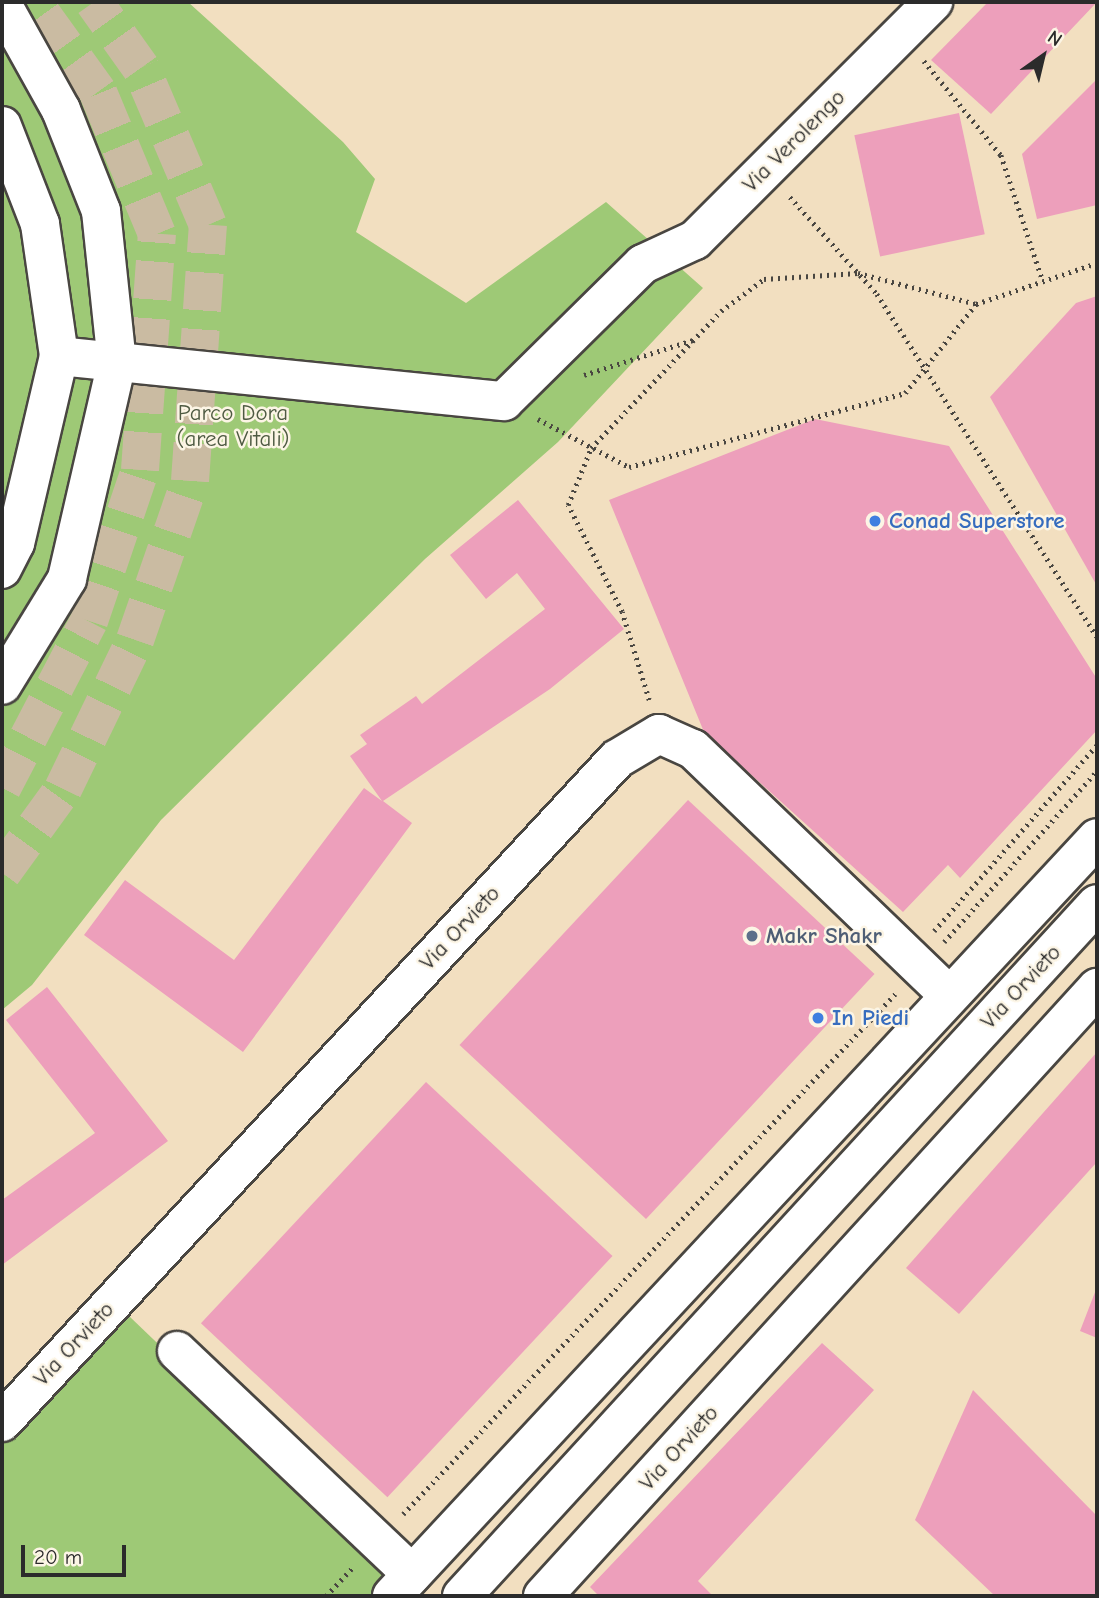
<!DOCTYPE html>
<style>
body{margin:0}
#map{position:relative;width:1099px;height:1598px;overflow:hidden;background:#f2dfc0;font-family:"Comic Neue",sans-serif}
div>[style]{position:absolute}
.green>*{inset:0;background:#9ec976}
.building>*{inset:0;background:#ed9fbb;transform-origin:0 0}
.major-tunnel>*{height:38px;margin-top:-19px;transform-origin:0;background:repeating-linear-gradient(90deg,#cabba2 0 38px,transparent 0 57px)}
.path>*{height:4.5px;margin-top:-2.25px;transform-origin:0;background:repeating-linear-gradient(90deg,#494641 0 2px,transparent 0 7px)}
.roads{filter:drop-shadow(2px 0 #494641) drop-shadow(-2px 0 #494641) drop-shadow(0 2px #494641) drop-shadow(0 -2px #494641)}
.minor>*{height:38px;margin:-19px;padding:0 19px;transform-origin:19px;border-radius:19px;background:#fff}
.dots>*{width:19px;height:19px;translate:-50% -50%;box-sizing:border-box;border:4px solid #fcf5e5;border-radius:50%}
span{translate:-50% -50%;white-space:nowrap;text-align:center;line-height:1.15;-webkit-text-stroke:5px #fcf5e5;paint-order:stroke}
.street-label{font-size:23px;color:#2b2b2b}
.park-label{font-size:23px;color:#4e5a42}
.shop-label{font-size:23px;color:#366cbe;font-weight:700}
.left{translate:0 -50%;text-align:left}
.service-label{font-size:23px;color:#4e5e75;font-weight:700}
.frame{position:absolute;inset:0;border:4px solid #2b2b2b;pointer-events:none}
.north{position:absolute;left:1008px;top:21px;width:70px;height:70px;-webkit-text-stroke:5px #fcf5e5;paint-order:stroke;rotate:34deg;font-size:19px;font-weight:700;line-height:28px;text-align:center;color:#2b2b2b}
.north::after{content:'';display:block;margin:auto;width:24px;height:32px;background:#2b2b2b;clip-path:polygon(50% 0,100% 100%,50% 72%,0 100%)}
.scale{position:absolute;left:21px;top:1545px;width:105px;height:32px;box-sizing:border-box;border:4px solid #2b2b2b;border-top:0;padding-left:9px;font-size:21px;line-height:24px;white-space:nowrap;color:#2b2b2b;-webkit-text-stroke:5px #fcf5e5;paint-order:stroke}
</style>
<div id="map">
<div class="green">
<i style="clip-path:polygon(2px 2px,188px 2px,343px 142px,375px 179px,356px 232px,466px 303px,606px 202px,703px 288px,558px 442px,425px 559px,161px 820px,32px 985px,2px 1010px)"></i>
<i style="clip-path:polygon(129px 1316px,396px 1572px,374px 1596px,2px 1596px,2px 1443px)"></i>
</div>
<div class="building">
<i style="clip-path:polygon(988px 2px,1097px 2px,991px 114px,931px 60px)"></i>
<i style="clip-path:polygon(1097px 79px,1097px 205px,1037px 219px,1022px 154px)"></i>
<i style="left:959px;top:113px;width:124px;height:107px;rotate:78deg"></i>
<i style="clip-path:polygon(1097px 296px,1097px 586px,990px 397px,1076px 303px)"></i>
<i style="clip-path:polygon(815px 419px,949px 446px,1097px 679px,1097px 730px,960px 878px,948px 865px,903px 912px,704px 732px,609px 500px)"></i>
<i style="clip-path:polygon(518px 500px,624px 629px,550px 689px,383px 801px,412px 823px,243px 1052px,84px 935px,125px 880px,234px 960px,364px 788px,382px 801px,350px 756px,367px 744px,360px 735px,416px 696px,422px 704px,545px 609px,517px 573px,486px 599px,450px 555px)"></i>
<i style="left:688px;top:800px;width:255px;height:335px;rotate:43deg"></i>
<i style="clip-path:polygon(47px 987px,168px 1141px,2px 1265px,2px 1200px,95px 1133px,6px 1020px)"></i>
<i style="clip-path:polygon(1097px 1052px,1097px 1162px,959px 1314px,906px 1268px)"></i>
<i style="left:426px;top:1082px;width:255px;height:330px;rotate:43deg"></i>
<i style="clip-path:polygon(1097px 1287px,1097px 1338px,1080px 1331px)"></i>
<i style="clip-path:polygon(822px 1343px,874px 1390px,698px 1581px,713px 1596px,599px 1596px,590px 1587px)"></i>
<i style="clip-path:polygon(973px 1390px,1097px 1516px,1097px 1596px,995px 1596px,915px 1520px)"></i>
</div>
<div class="major-tunnel">
<i style="left:2px;top:788px;width:188px;rotate:-62.5deg"></i>
<i style="left:89px;top:621px;width:159px;rotate:-71.3deg"></i>
<i style="left:140px;top:470px;width:237px;rotate:-85.9deg"></i>
<i style="left:157px;top:234px;width:154px;rotate:-112.6deg"></i>
<i style="left:98px;top:92px;width:111px;rotate:-125.8deg"></i>
<i style="left:2px;top:873px;width:104px;rotate:-54deg"></i>
<i style="left:63px;top:789px;width:165px;rotate:-64.2deg"></i>
<i style="left:135px;top:640px;width:168px;rotate:-70.9deg"></i>
<i style="left:190px;top:481px;width:257px;rotate:-86deg"></i>
<i style="left:208px;top:225px;width:171px;rotate:-113.1deg"></i>
<i style="left:141px;top:68px;width:81px;rotate:-125.5deg"></i>
</div>
<div class="path">
<i style="left:924px;top:61px;width:122px;rotate:50.7deg"></i>
<i style="left:1001px;top:155px;width:133px;rotate:71.6deg"></i>
<i style="left:790px;top:197px;width:130px;rotate:48.1deg"></i>
<i style="left:877px;top:294px;width:407px;rotate:57.3deg"></i>
<i style="left:584px;top:375px;width:114px;rotate:-17.8deg"></i>
<i style="left:538px;top:419px;width:103px;rotate:27.8deg"></i>
<i style="left:629px;top:467px;width:286px;rotate:-15deg"></i>
<i style="left:905px;top:393px;width:114px;rotate:-51.4deg"></i>
<i style="left:976px;top:304px;width:128px;rotate:-18.7deg"></i>
<i style="left:649px;top:700px;width:92px;rotate:-107.1deg"></i>
<i style="left:622px;top:612px;width:120px;rotate:-116.8deg"></i>
<i style="left:568px;top:505px;width:61px;rotate:-68deg"></i>
<i style="left:591px;top:448px;width:189px;rotate:-46.5deg"></i>
<i style="left:721px;top:311px;width:54px;rotate:-36.7deg"></i>
<i style="left:764px;top:279px;width:94px;rotate:-3.7deg"></i>
<i style="left:858px;top:273px;width:122px;rotate:14.7deg"></i>
<i style="left:934px;top:931px;width:247px;rotate:-48.8deg"></i>
<i style="left:944px;top:942px;width:229px;rotate:-48.2deg"></i>
<i style="left:403px;top:1514px;width:716px;rotate:-46.58deg"></i>
<i style="left:326px;top:1596px;width:41px;rotate:-47deg"></i>
</div>
<div class="roads">
<div class="minor">
<i style="left:2px;top:4px;width:121px;rotate:60.9deg"></i>
<i style="left:61px;top:110px;width:109px;rotate:68.4deg"></i>
<i style="left:101px;top:211px;width:152px;rotate:84deg"></i>
<i style="left:117px;top:362px;width:223px;rotate:103deg"></i>
<i style="left:67px;top:579px;width:124px;rotate:121.5deg"></i>
<i style="left:2px;top:126px;width:105px;rotate:68.8deg"></i>
<i style="left:40px;top:224px;width:133px;rotate:81.8deg"></i>
<i style="left:59px;top:356px;width:192px;rotate:103.2deg"></i>
<i style="left:15px;top:543px;width:29px;rotate:117deg"></i>
<i style="left:59px;top:356px;width:447px;rotate:5.8deg"></i>
<i style="left:504px;top:401px;width:195px;rotate:-44.6deg"></i>
<i style="left:643px;top:264px;width:57px;rotate:-24.8deg"></i>
<i style="left:695px;top:240px;width:337px;rotate:-45deg"></i>
<i style="left:177px;top:1351px;width:324px;rotate:43.5deg"></i>
<i style="left:2px;top:1422px;width:904px;rotate:-47.15deg"></i>
<i style="left:617px;top:759px;width:49px;rotate:-30.8deg"></i>
<i style="left:659px;top:734px;width:37px;rotate:24deg"></i>
<i style="left:693px;top:749px;width:356px;rotate:43.9deg"></i>
<i style="left:392px;top:1596px;width:1035px;rotate:-47.07deg"></i>
<i style="left:462px;top:1596px;width:939px;rotate:-47.46deg"></i>
<i style="left:543px;top:1596px;width:823px;rotate:-47.66deg"></i>
</div>
</div>
<div class="dots">
<i style="left:875px;top:521px;background:#3f7fe0"></i>
<i style="left:752px;top:936px;background:#5c6f8a"></i>
<i style="left:818px;top:1018px;background:#3f7fe0"></i>
</div>
<div class="street-label">
<span style="left:794px;top:141px;rotate:-45deg">Via Verolengo</span>
<span style="left:460px;top:928px;rotate:-47deg">Via Orvieto</span>
<span style="left:1021px;top:987px;rotate:-47deg">Via Orvieto</span>
<span style="left:74px;top:1344px;rotate:-47deg">Via Orvieto</span>
<span style="left:679px;top:1448px;rotate:-48deg">Via Orvieto</span>
</div>
<div class="park-label">
<span style="left:233px;top:426px">Parco Dora<br>(area Vitali)</span>
</div>
<div class="shop-label">
<span class="left" style="left:889px;top:521px">Conad Superstore</span>
<span class="left" style="left:832px;top:1018px">In Piedi</span>
</div>
<div class="service-label">
<span class="left" style="left:766px;top:936px">Makr Shakr</span>
</div>
<div class="frame"></div>
<div class="north">N</div>
<div class="scale">20 m</div>
</div>
